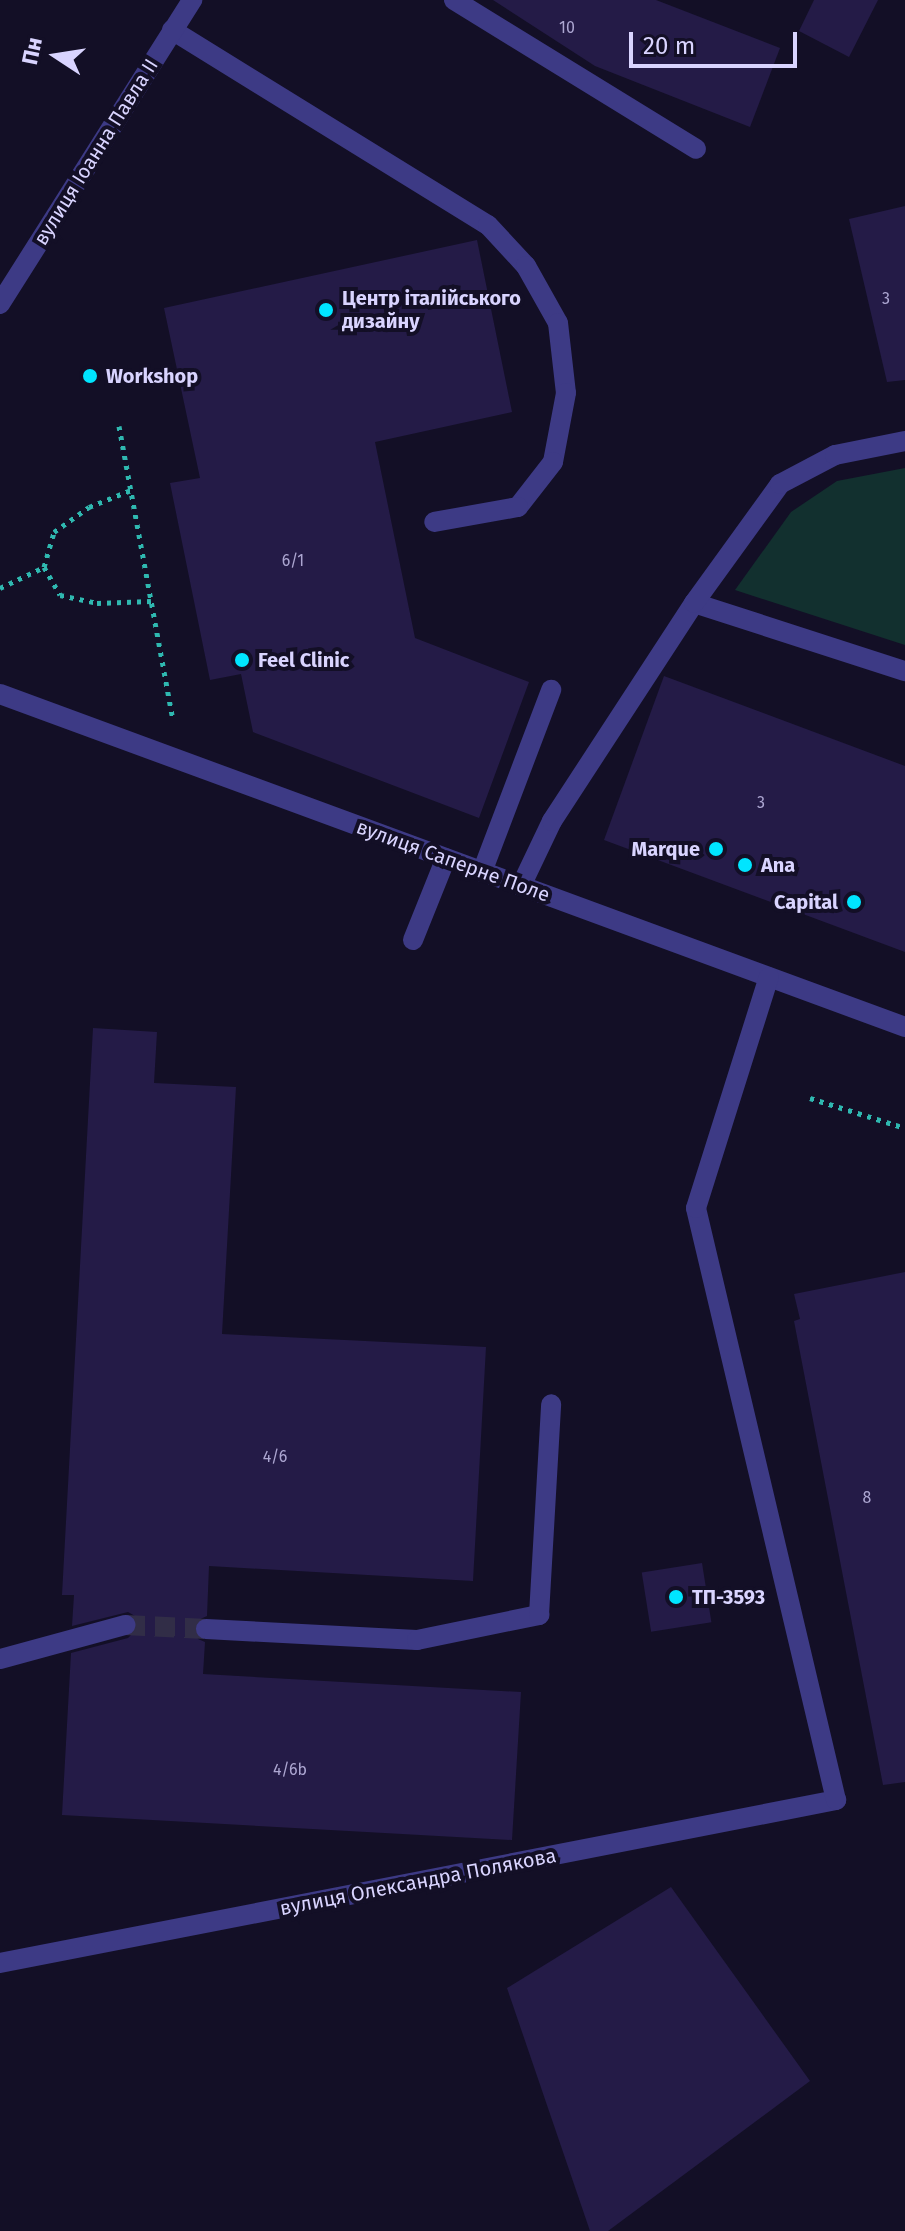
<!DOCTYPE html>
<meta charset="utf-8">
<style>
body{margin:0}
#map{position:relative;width:905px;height:2231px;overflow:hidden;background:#130f26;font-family:"Fira Sans",sans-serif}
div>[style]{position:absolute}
.green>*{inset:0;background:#12302f}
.building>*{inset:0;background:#241b47;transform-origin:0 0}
.minor-tunnel>*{height:20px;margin-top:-10px;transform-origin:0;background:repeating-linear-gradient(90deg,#312d47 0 20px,transparent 0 30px)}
.path>*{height:5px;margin-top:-2.5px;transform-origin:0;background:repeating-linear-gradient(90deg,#2fb8b0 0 4px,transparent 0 10px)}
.minor>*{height:20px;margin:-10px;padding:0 10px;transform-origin:10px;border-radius:10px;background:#3d3a85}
.dots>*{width:22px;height:22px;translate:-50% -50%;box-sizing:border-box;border:4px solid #130f26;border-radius:50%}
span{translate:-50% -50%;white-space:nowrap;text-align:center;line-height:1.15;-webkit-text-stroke:8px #130f26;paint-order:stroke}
.number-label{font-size:16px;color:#aca6d1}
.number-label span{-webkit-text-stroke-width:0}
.street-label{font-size:20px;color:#d9d4ff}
.poi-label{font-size:20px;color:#d9d4ff;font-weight:700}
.left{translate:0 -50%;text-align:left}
.right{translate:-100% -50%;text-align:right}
.north{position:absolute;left:16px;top:16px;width:80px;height:80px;-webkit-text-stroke:6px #130f26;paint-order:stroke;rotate:282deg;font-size:22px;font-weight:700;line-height:32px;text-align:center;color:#d9d4ff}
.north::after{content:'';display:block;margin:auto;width:28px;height:36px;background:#d9d4ff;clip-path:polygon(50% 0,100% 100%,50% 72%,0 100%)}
.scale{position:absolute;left:629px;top:32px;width:168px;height:36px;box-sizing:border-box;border:4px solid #d9d4ff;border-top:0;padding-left:10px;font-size:24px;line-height:28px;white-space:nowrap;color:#d9d4ff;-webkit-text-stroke:6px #130f26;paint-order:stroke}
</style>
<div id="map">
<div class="green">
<i style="clip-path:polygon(905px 468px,905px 645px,735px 590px,791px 512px,837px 481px)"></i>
</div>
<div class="building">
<i style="clip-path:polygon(493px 0,656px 0,780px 48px,750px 127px,595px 66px)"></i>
<i style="clip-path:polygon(814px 0,878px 0,849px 57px,799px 31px)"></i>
<i style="clip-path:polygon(905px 206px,905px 380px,887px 382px,849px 219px)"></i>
<i style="clip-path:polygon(477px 240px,512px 412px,375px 442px,415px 638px,529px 682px,479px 818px,253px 732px,241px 674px,210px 680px,170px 483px,200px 478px,164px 308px)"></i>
<i style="clip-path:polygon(664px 676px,905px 766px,905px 952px,604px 840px)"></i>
<i style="clip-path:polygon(93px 1028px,157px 1032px,154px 1083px,236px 1087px,222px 1334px,486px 1347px,473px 1581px,209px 1566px,207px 1616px,196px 1621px,193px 1629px,198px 1639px,205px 1642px,203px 1674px,521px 1692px,512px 1840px,62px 1815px,71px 1653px,128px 1638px,138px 1628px,135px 1616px,128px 1612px,72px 1626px,74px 1595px,62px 1595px)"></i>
<i style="clip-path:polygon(905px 1272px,905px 1782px,883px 1785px,794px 1321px,800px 1319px,794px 1294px)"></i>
<i style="left:702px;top:1563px;width:60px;height:61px;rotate:81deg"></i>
<i style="clip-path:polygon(671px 1887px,810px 2081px,608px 2231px,590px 2231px,507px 1988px)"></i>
</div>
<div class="minor-tunnel">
<i style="left:125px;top:1625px;width:81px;rotate:2.8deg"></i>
</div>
<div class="path">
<i style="left:119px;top:426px;width:295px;rotate:79.6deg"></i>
<i style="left:44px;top:567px;width:36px;rotate:-74deg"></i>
<i style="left:54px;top:532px;width:43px;rotate:-35.5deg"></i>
<i style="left:89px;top:507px;width:45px;rotate:-22deg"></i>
<i style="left:0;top:588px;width:49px;rotate:-25.5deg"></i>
<i style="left:44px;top:567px;width:32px;rotate:60deg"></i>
<i style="left:60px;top:595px;width:38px;rotate:12deg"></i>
<i style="left:97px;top:603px;width:54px;rotate:-2.1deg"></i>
<i style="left:810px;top:1098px;width:100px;rotate:17.5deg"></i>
</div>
<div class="minor">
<i style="left:454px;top:0;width:284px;rotate:31.6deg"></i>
<i style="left:172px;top:30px;width:371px;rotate:31.7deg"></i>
<i style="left:488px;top:225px;width:56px;rotate:47.2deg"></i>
<i style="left:526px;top:266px;width:65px;rotate:60.7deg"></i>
<i style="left:558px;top:323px;width:70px;rotate:83.5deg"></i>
<i style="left:566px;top:393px;width:70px;rotate:100.7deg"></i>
<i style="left:553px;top:462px;width:57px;rotate:127.9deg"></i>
<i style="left:518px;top:507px;width:85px;rotate:169.9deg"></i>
<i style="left:0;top:304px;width:360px;rotate:-57.7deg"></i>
<i style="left:694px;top:603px;width:222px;rotate:17.9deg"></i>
<i style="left:0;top:694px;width:964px;rotate:20.2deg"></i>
<i style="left:482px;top:872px;width:195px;rotate:-69.2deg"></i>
<i style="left:521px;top:886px;width:72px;rotate:-64.5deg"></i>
<i style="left:552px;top:821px;width:260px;rotate:-56.9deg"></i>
<i style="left:694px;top:603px;width:147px;rotate:-54.1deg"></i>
<i style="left:780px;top:484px;width:62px;rotate:-27.8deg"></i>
<i style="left:835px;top:455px;width:71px;rotate:-11.3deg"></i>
<i style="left:413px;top:940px;width:88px;rotate:-68.1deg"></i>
<i style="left:206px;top:1629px;width:211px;rotate:3deg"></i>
<i style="left:417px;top:1640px;width:125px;rotate:-11.6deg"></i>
<i style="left:539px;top:1615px;width:211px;rotate:-86.7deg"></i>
<i style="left:0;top:1659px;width:130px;rotate:-15.2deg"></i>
<i style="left:0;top:1963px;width:852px;rotate:-11.03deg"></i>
<i style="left:836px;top:1800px;width:608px;rotate:-103.31deg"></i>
<i style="left:696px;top:1208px;width:242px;rotate:-72.5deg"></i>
</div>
<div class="dots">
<i style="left:326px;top:310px;background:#00e5ff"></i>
<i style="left:90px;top:376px;background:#00e5ff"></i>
<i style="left:242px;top:660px;background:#00e5ff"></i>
<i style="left:716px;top:849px;background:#00e5ff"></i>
<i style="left:745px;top:865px;background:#00e5ff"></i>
<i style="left:854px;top:902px;background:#00e5ff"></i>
<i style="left:676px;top:1597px;background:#00e5ff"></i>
</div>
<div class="number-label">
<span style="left:567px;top:28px">10</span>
<span style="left:886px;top:299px">3</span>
<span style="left:293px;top:561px">6/1</span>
<span style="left:761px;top:803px">3</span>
<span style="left:275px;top:1457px">4/6</span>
<span style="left:867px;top:1498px">8</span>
<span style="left:290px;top:1770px">4/6b</span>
</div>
<div class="street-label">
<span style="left:96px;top:152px;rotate:-58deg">вулиця Іоанна Павла II</span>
<span style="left:453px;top:861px;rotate:20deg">вулиця Саперне Поле</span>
<span style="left:418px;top:1882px;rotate:-11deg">вулиця Олександра Полякова</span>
</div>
<div class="poi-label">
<span class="left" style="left:342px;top:310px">Центр італійського<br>дизайну</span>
<span class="left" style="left:106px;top:376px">Workshop</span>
<span class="left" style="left:258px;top:660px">Feel Clinic</span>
<span class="right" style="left:700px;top:849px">Marque</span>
<span class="left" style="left:761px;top:865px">Ana</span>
<span class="right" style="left:838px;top:902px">Capital</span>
<span class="left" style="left:692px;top:1597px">ТП-3593</span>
</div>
<div class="north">Пн</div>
<div class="scale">20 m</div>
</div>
